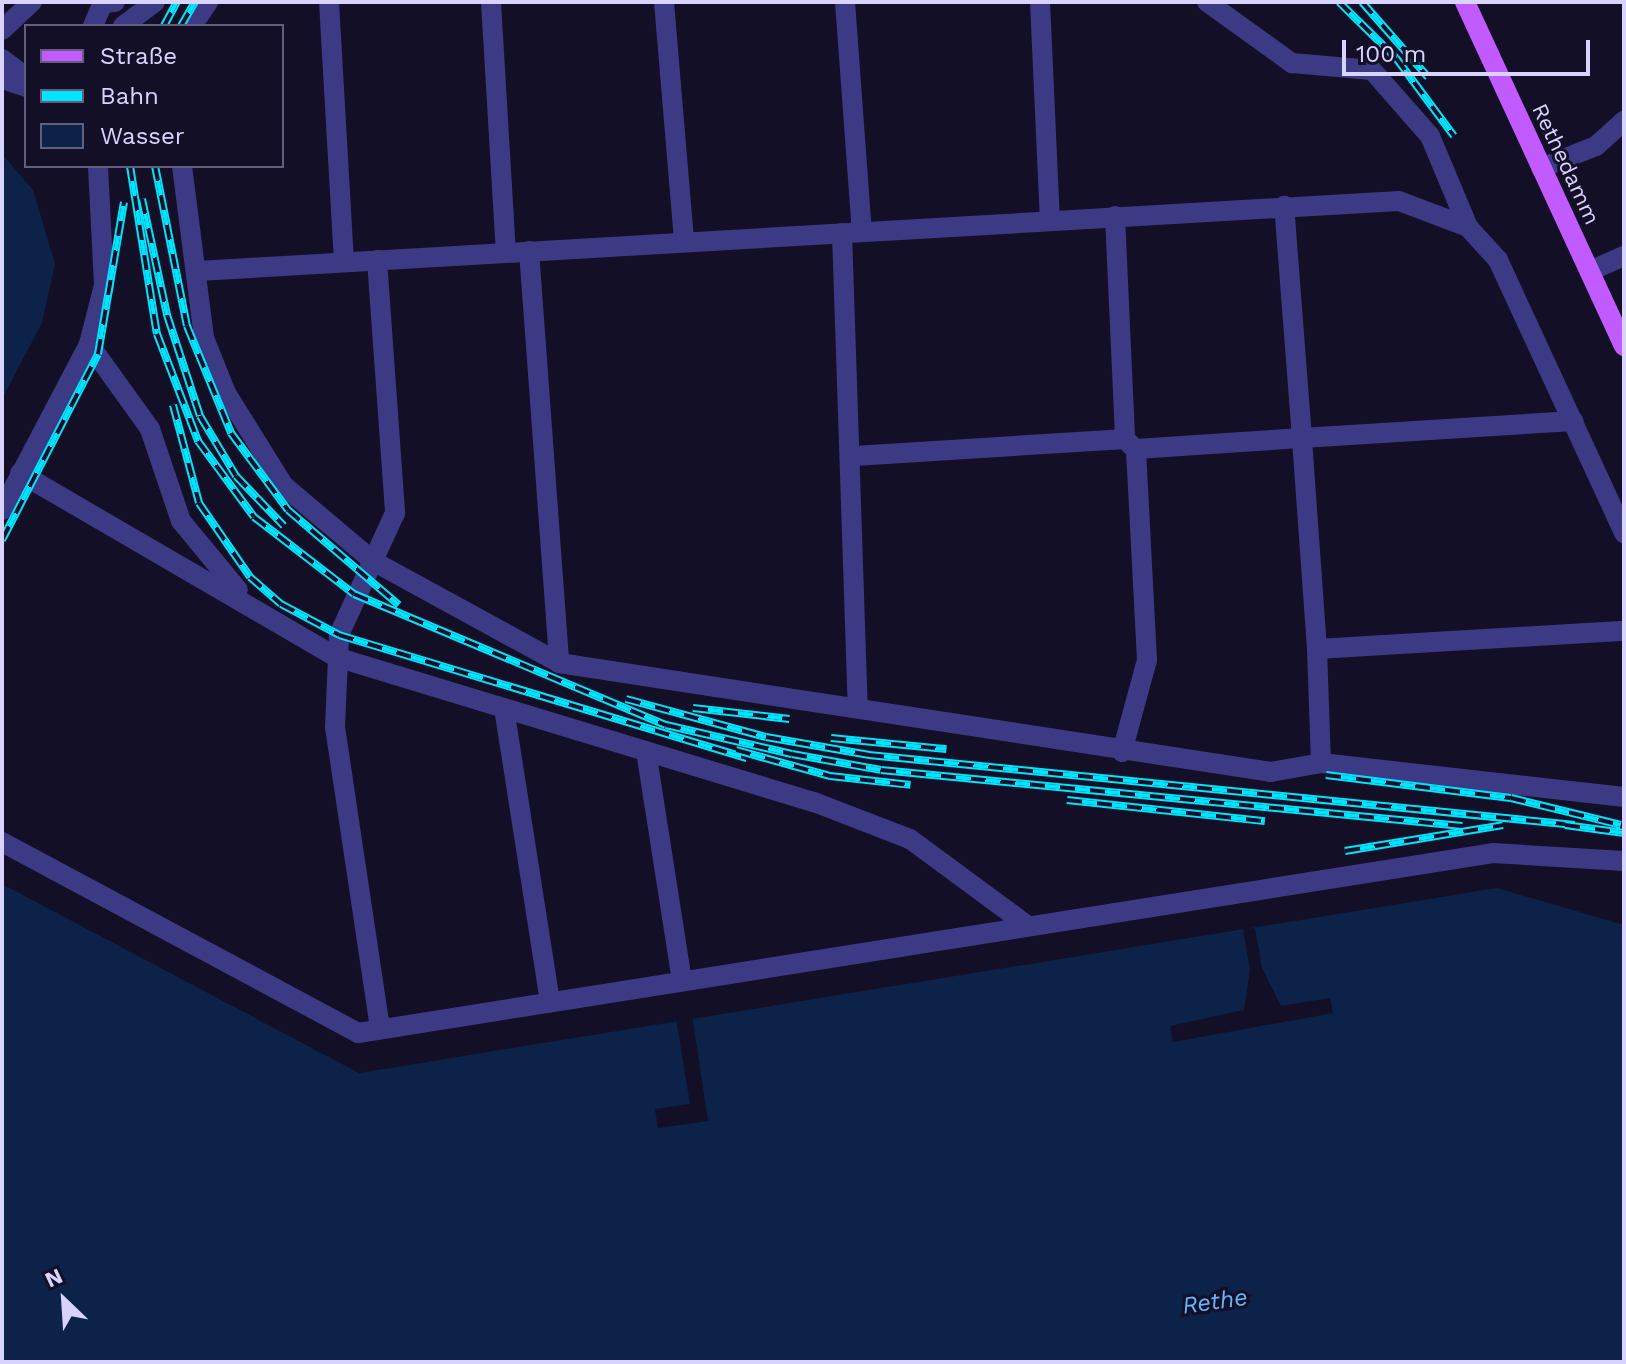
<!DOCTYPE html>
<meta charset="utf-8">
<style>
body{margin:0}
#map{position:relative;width:1626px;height:1364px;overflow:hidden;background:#130f26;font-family:"Work Sans",sans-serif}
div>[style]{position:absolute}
.water>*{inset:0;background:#0c2248}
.pier>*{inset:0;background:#130f26}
.minor>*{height:20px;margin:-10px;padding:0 10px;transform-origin:10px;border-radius:10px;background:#3d3a85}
.major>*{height:20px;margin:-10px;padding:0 10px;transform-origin:10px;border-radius:10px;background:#c25bff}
.rail>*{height:8px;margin-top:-4px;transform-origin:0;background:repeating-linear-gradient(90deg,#130f26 0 15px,#00e5ff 0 30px);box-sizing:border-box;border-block:2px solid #00e5ff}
span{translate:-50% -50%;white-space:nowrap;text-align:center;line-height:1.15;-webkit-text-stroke:6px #130f26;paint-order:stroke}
.street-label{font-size:22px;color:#d9d4ff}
.water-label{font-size:24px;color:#62b6ff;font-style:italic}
.frame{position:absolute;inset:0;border:4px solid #d9d4ff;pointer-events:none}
.legend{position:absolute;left:24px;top:24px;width:260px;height:144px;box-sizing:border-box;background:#130f26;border:2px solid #625e7d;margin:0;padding:10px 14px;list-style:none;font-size:24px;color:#d9d4ff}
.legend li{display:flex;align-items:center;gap:16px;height:40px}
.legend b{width:40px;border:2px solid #625e7d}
.north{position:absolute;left:24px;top:1260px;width:80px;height:80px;-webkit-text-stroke:6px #130f26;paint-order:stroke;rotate:335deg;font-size:22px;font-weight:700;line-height:32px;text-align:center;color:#d9d4ff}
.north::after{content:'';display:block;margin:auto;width:28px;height:36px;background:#d9d4ff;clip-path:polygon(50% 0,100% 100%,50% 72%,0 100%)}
.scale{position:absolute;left:1342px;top:40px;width:248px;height:36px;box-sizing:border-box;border:4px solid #d9d4ff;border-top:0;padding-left:10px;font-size:24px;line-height:28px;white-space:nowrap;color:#d9d4ff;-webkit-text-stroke:6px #130f26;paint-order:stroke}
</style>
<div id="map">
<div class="water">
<i style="clip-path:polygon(2px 154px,33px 190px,55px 264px,42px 323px,2px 399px)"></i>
<i style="clip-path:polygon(2px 884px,359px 1073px,1497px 888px,1624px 925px,1624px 1362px,2px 1362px)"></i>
</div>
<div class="pier">
<i style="clip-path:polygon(1255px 928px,1262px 968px,1281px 1006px,1330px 998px,1333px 1013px,1173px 1042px,1170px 1026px,1244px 1010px,1250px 970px,1243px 929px)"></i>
<i style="clip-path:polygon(692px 1015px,708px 1121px,658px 1128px,655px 1109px,690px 1104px,676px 1018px)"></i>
</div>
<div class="minor">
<i style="left:329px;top:2px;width:260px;rotate:86.7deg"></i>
<i style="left:491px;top:2px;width:251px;rotate:86.6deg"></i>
<i style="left:664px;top:2px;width:241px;rotate:85.2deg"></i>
<i style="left:845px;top:2px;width:230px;rotate:85.8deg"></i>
<i style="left:1040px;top:2px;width:218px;rotate:87.4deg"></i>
<i style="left:1207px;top:2px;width:105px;rotate:35.7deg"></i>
<i style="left:1292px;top:63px;width:80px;rotate:5deg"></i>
<i style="left:1372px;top:70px;width:88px;rotate:48.7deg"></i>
<i style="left:1430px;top:136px;width:99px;rotate:67.3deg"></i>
<i style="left:93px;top:26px;width:25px;rotate:-67deg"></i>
<i style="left:103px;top:3px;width:12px;rotate:-5deg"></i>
<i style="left:123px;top:26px;width:40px;rotate:-37deg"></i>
<i style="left:192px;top:26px;width:29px;rotate:-56deg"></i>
<i style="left:2px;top:30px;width:41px;rotate:-43deg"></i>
<i style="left:2px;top:59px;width:30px;rotate:37deg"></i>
<i style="left:2px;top:79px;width:25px;rotate:18deg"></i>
<i style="left:182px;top:166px;width:173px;rotate:82.7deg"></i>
<i style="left:204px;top:338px;width:59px;rotate:68.2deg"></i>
<i style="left:226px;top:393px;width:110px;rotate:58.1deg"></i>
<i style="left:284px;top:486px;width:116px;rotate:40.1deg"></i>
<i style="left:373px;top:561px;width:212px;rotate:28.7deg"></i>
<i style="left:559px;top:663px;width:720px;rotate:8.7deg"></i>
<i style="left:1271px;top:772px;width:51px;rotate:-10.2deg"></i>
<i style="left:1321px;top:763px;width:305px;rotate:6.4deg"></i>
<i style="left:1541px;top:168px;width:59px;rotate:-21.8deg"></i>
<i style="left:1596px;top:146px;width:38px;rotate:-42deg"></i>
<i style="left:1115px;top:216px;width:223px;rotate:87.4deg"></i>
<i style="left:1125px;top:439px;width:13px;rotate:45deg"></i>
<i style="left:842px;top:233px;width:470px;rotate:88.1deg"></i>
<i style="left:529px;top:251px;width:413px;rotate:85.8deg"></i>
<i style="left:377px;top:260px;width:254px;rotate:85.9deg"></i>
<i style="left:395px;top:513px;width:134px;rotate:114.7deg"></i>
<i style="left:339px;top:635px;width:92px;rotate:92.5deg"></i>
<i style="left:335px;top:727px;width:305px;rotate:81.5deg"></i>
<i style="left:198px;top:271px;width:1203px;rotate:-3.34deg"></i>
<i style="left:1399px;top:201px;width:74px;rotate:20.6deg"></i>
<i style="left:1468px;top:227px;width:45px;rotate:47.7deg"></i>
<i style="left:1498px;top:260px;width:301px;rotate:65.2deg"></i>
<i style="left:1590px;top:271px;width:37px;rotate:-24deg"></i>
<i style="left:89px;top:344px;width:105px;rotate:54.3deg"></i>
<i style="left:150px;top:429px;width:97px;rotate:71.4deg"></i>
<i style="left:181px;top:521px;width:89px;rotate:50.4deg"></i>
<i style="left:854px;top:456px;width:272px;rotate:-3.6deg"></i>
<i style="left:20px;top:473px;width:366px;rotate:30.2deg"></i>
<i style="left:336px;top:657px;width:500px;rotate:16.9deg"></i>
<i style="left:814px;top:802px;width:103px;rotate:21.1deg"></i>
<i style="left:910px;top:839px;width:147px;rotate:36.4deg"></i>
<i style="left:2px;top:510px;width:187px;rotate:-62.3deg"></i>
<i style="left:89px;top:344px;width:61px;rotate:-75.7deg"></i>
<i style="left:104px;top:285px;width:119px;rotate:-92.9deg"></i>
<i style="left:1317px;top:649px;width:212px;rotate:-94.1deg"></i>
<i style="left:1302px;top:438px;width:272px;rotate:-3.6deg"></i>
<i style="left:504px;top:708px;width:298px;rotate:81.1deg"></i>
<i style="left:646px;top:751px;width:233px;rotate:81.1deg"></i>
<i style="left:1122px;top:752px;width:95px;rotate:-74.8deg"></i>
<i style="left:1147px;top:660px;width:211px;rotate:-93deg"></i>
<i style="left:1136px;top:449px;width:166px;rotate:-3.8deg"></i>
<i style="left:1302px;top:438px;width:233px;rotate:-94.4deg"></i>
<i style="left:1321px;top:763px;width:114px;rotate:-92deg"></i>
<i style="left:1317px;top:649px;width:308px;rotate:-3.4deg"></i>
<i style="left:2px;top:842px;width:404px;rotate:28.2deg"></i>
<i style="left:358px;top:1033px;width:1149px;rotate:-9.01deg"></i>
<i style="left:1493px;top:853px;width:131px;rotate:3.5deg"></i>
</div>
<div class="major">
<i style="left:1465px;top:2px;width:379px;rotate:65.2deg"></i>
</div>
<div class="rail">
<i style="left:1339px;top:2px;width:80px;rotate:44.5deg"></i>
<i style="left:1396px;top:58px;width:97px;rotate:53.4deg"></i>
<i style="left:1362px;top:2px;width:100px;rotate:48.7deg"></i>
<i style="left:164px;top:26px;width:27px;rotate:-62deg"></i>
<i style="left:181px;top:26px;width:28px;rotate:-60deg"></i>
<i style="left:130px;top:166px;width:170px;rotate:80.9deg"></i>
<i style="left:157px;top:334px;width:115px;rotate:69deg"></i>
<i style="left:198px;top:441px;width:94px;rotate:53.6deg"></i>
<i style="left:254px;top:517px;width:126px;rotate:37.6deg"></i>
<i style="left:354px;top:594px;width:338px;rotate:22.8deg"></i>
<i style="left:666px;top:725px;width:129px;rotate:13deg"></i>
<i style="left:792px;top:754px;width:90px;rotate:10.2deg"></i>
<i style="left:881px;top:770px;width:584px;rotate:5.51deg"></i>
<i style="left:155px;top:166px;width:163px;rotate:78.7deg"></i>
<i style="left:187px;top:326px;width:116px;rotate:67.6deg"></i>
<i style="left:231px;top:433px;width:96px;rotate:53.5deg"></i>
<i style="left:288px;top:510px;width:146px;rotate:40.6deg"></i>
<i style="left:142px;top:199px;width:119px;rotate:77.8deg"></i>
<i style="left:167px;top:315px;width:106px;rotate:71.9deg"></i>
<i style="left:200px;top:416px;width:70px;rotate:59deg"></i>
<i style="left:236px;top:476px;width:69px;rotate:46.2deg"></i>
<i style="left:173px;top:405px;width:101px;rotate:75.1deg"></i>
<i style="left:199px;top:503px;width:90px;rotate:55.4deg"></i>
<i style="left:250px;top:577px;width:41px;rotate:41.1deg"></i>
<i style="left:281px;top:604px;width:66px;rotate:28.1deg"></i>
<i style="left:339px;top:635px;width:426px;rotate:16.8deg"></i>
<i style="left:2px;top:540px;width:209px;rotate:-62.7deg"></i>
<i style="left:98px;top:354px;width:154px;rotate:-80.3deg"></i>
<i style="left:626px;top:699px;width:145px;rotate:15.2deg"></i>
<i style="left:766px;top:737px;width:105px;rotate:9.9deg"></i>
<i style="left:869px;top:755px;width:709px;rotate:5.66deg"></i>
<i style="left:693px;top:708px;width:97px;rotate:6.5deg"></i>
<i style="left:831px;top:738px;width:116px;rotate:5.5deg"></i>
<i style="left:736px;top:750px;width:98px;rotate:15.5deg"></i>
<i style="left:830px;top:776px;width:81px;rotate:6.3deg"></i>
<i style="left:1326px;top:775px;width:186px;rotate:7.1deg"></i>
<i style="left:1511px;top:798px;width:113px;rotate:13.8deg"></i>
<i style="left:1067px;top:800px;width:199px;rotate:6.1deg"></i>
<i style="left:1565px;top:825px;width:60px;rotate:7.7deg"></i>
<i style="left:1345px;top:851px;width:160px;rotate:-9.3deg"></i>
</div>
<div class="street-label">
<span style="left:1566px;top:164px;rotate:65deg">Rethedamm</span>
</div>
<div class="water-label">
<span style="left:1215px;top:1302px;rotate:-8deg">Rethe</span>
</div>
<div class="frame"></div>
<ul class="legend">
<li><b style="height:10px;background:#c25bff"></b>Straße</li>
<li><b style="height:10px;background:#00e5ff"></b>Bahn</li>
<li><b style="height:22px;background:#0c2248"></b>Wasser</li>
</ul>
<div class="north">N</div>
<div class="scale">100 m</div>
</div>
